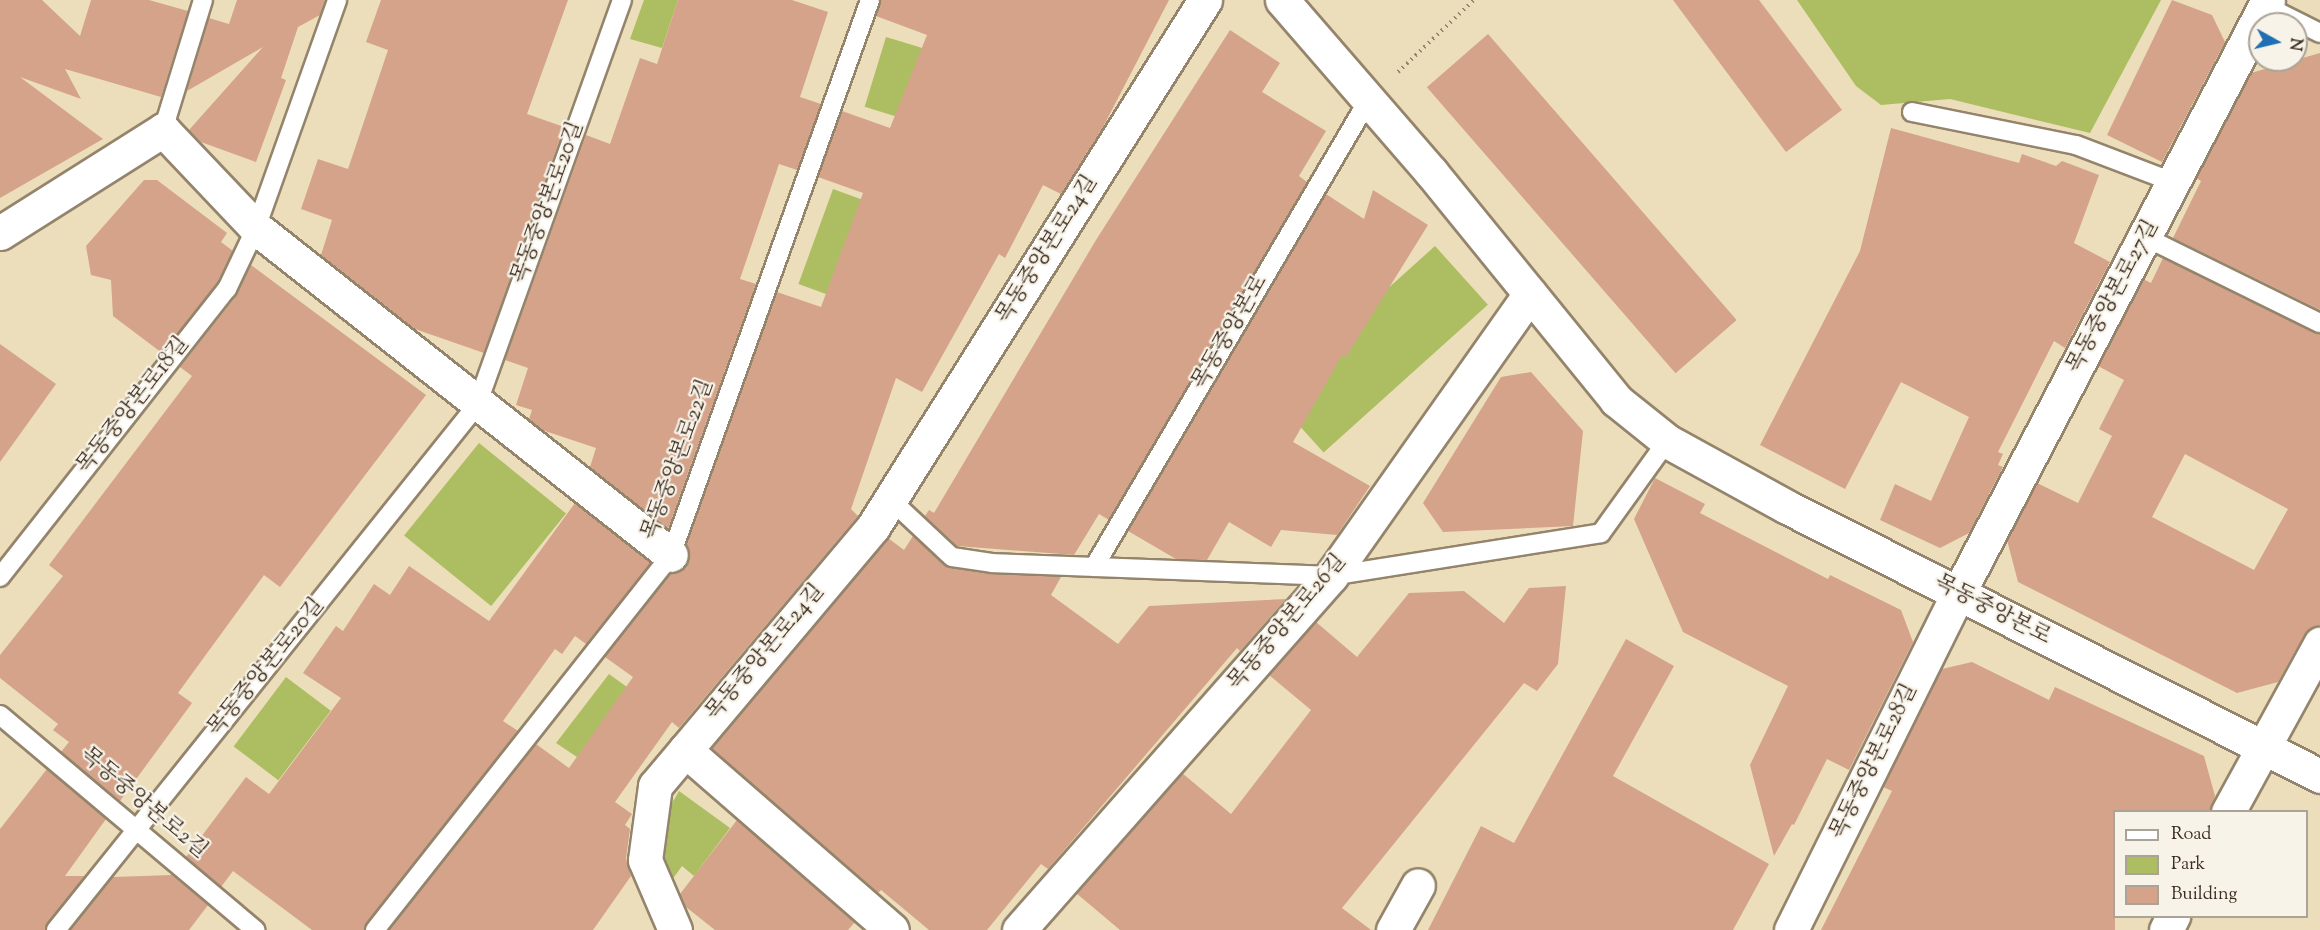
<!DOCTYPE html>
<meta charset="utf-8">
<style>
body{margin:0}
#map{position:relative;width:2320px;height:930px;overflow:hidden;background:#ecdeba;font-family:"Sorts Mill Goudy","Noto Serif KR",serif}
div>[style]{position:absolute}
.green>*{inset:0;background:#acbe61;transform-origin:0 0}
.building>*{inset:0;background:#d4a38a;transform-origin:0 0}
.path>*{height:4px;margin-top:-2px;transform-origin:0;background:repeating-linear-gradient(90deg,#94846c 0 1.5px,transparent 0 6px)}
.roads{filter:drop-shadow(2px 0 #94846c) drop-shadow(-2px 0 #94846c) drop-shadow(0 2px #94846c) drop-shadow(0 -2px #94846c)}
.service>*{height:18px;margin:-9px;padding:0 9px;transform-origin:9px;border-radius:9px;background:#fff}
.minor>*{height:33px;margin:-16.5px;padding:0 16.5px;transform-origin:16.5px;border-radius:16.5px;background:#fff}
.tertiary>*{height:33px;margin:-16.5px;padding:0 16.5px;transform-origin:16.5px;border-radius:16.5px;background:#fff}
span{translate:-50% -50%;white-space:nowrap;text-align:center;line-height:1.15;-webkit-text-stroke:4.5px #f7f3e8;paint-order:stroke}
.street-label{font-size:22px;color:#3b2a1e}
.legend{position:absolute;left:2113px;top:810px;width:195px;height:108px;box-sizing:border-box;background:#f7f3e8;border:2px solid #aca397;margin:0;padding:8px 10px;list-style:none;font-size:18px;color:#3b2a1e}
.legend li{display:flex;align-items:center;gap:12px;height:30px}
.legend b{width:30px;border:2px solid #aca397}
.north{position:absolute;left:2248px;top:12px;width:60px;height:60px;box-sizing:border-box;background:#f7f3e8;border:2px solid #aca397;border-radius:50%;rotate:98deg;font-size:16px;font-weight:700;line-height:24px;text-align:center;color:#3b2a1e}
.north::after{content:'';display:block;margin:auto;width:21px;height:27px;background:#1f6fb2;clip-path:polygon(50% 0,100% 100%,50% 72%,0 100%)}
</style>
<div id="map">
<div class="green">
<i style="clip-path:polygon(644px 0,678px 0,662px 48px,630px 39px)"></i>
<i style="clip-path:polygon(1797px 0,2161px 0,2090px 133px,1950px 99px,1881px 105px,1856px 86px)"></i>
<i style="left:886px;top:37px;width:38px;height:73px;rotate:17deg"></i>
<i style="left:833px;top:189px;width:30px;height:101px;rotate:20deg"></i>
<i style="left:1435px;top:246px;width:79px;height:221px;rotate:48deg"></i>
<i style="left:479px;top:443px;width:112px;height:119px;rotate:39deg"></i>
<i style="clip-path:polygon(609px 674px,638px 695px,577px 757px,556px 743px)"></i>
<i style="left:286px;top:677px;width:56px;height:87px;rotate:37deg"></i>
<i style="clip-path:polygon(679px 791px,730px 828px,694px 876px,682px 866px,672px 880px,660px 858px,667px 812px)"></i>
</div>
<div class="building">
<i style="clip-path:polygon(0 0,42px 0,80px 36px,91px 0,149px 0,188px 11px,161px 97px,65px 69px,81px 99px,20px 77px,103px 139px,0 198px)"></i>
<i style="clip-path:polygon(237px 0,325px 0,320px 15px,298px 27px,281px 78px,286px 80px,256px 162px,201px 142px,189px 130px,263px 47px,187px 91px,209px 18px,229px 24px)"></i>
<i style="clip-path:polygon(381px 0,568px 0,527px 114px,564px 127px,484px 353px,415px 329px,321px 255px,332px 220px,301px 209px,318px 159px,348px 169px,388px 50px,366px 42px)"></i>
<i style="clip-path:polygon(678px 0,792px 0,828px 12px,800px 97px,821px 104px,797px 170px,779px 164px,740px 279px,756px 284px,668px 529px,590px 467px,596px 448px,542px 430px,529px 419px,532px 410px,516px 405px,528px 368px,505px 360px,586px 135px,610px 144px,640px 58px,657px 64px)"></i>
<i style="clip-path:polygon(881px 0,1169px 0,1103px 127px,1061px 194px,1043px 185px,1005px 258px,999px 254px,922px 392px,896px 378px,851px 509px,858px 516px,679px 728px,672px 722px,615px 802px,632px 814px,625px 825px,630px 829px,626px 858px,631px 876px,593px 930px,389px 930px,536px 744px,569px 768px,633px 677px,605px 657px,671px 573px,686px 566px,690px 557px,686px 545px,777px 292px,821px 307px,863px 193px,818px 177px,842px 111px,890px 128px,927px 35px,876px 16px)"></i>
<i style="clip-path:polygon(1673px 0,1759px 0,1842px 110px,1786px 152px)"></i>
<i style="clip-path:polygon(2172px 0,2212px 15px,2225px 42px,2162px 162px,2107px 135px)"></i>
<i style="clip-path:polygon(1230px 30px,1280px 63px,1262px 92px,1326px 131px,1299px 176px,1307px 182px,1109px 520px,1099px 514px,1074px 555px,957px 546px,925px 516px,929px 510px,934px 513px,1096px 240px)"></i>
<i style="left:1488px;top:34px;width:379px;height:81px;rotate:49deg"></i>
<i style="clip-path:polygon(2320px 53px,2320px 310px,2173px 238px,2201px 181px,2196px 178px,2251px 73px)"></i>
<i style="clip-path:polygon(1891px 128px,2019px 163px,2022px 154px,2056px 166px,2062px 161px,2099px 175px,2074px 243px,2110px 262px,2065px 348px,2054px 341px,1998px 452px,2003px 454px,1998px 465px,2003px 467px,1969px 533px,1940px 548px,1880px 520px,1895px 484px,1931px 501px,1969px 417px,1901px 382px,1845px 489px,1760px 445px,1860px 251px)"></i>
<i style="clip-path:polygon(144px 180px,157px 180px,227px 233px,221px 242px,233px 251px,217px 283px,162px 353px,113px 316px,111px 280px,91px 275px,86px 246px)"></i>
<i style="clip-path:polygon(1373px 190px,1428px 225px,1346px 357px,1342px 355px,1293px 442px,1370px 486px,1337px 535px,1281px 530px,1271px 547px,1229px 522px,1207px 560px,1176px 559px,1128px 531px,1326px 194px,1364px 219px)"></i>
<i style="clip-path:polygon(evenodd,2163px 258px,2320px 334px,2320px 625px,2304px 635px,2278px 682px,2237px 693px,2018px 582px,2007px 540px,2037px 483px,2078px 503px,2112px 436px,2099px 429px,2124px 380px,2098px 366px,2143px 279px,2151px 283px,2163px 258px,2185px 454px,2288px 509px,2254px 570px,2152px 517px,2185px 454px)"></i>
<i style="clip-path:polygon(251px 265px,426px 395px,280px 587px,264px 575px,178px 693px,192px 703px,120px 801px,61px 752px,69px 742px,53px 730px,58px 724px,0 678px,0 655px,63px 576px,49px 565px,192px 376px,180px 367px,236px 296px)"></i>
<i style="clip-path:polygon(0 344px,56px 384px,0 462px)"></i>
<i style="clip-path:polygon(1531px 372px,1583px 431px,1573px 526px,1443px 532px,1423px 503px,1501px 377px)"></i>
<i style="clip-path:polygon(1655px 478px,1705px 504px,1700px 513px,1828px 579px,1830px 575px,1901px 610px,1913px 642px,1849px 770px,1827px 759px,1794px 825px,1792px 824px,1774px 856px,1750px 765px,1788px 686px,1683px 632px,1634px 519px)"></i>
<i style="clip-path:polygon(575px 503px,651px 563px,586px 644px,575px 636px,562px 654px,555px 649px,503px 721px,518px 731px,364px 930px,312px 930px,233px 871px,221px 887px,186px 857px,246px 777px,269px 794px,341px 698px,303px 673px,336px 626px,343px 631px,374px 584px,390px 595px,409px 566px,489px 621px)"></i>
<i style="clip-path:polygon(913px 536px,950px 568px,1061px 577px,1051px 595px,1118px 644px,1149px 606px,1286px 599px,1240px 651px,1237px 648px,1048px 869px,1041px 864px,987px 930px,929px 930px,881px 890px,878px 893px,711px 748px,888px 538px,904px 550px)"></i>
<i style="clip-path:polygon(1566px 586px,1558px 664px,1537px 691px,1524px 683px,1342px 908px,1371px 930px,1120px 930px,1076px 893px,1182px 773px,1231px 814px,1311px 710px,1269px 675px,1316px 622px,1357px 657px,1409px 593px,1464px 591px,1504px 623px,1529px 588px)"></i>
<i style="clip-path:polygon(1626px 639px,1674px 666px,1613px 776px,1769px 864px,1733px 930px,1428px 930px,1481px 826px,1514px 843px)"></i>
<i style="clip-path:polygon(1972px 662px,2049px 700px,2055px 687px,2204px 756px,2215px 796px,2209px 812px,2115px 812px,2115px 930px,1821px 930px,1892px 791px,1883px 787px,1942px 669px)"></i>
<i style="clip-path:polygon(47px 769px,106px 819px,65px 876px,85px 876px,45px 930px,0 930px,0 829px)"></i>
<i style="clip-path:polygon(737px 820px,855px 922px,848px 930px,715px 930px,686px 907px,680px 894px)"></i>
<i style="clip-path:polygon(172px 875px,208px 905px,189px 930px,70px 930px,113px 877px)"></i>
</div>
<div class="path">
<i style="left:1398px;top:72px;width:105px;rotate:-43.5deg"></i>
</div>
<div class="roads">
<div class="service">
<i style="left:2260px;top:3px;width:67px;rotate:26.6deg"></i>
<i style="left:1912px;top:112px;width:167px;rotate:11.4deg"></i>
<i style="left:2076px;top:145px;width:104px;rotate:20.9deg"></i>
<i style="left:163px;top:130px;width:136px;rotate:-72.9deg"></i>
<i style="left:2145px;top:237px;width:195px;rotate:26.2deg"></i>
<i style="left:891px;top:500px;width:83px;rotate:43.1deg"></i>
<i style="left:952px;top:557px;width:40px;rotate:8.5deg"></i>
<i style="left:992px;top:563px;width:339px;rotate:2.2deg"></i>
<i style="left:1331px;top:576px;width:273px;rotate:-9deg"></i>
<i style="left:1601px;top:533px;width:113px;rotate:-54.3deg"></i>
<i style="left:1094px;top:567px;width:543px;rotate:-59.56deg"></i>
<i style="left:0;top:577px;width:367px;rotate:-51.8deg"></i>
<i style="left:227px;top:289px;width:68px;rotate:-64.6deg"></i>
<i style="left:256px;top:228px;width:242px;rotate:-70.4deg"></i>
<i style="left:0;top:715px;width:334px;rotate:40.1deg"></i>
<i style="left:56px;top:930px;width:673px;rotate:-51.27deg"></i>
<i style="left:477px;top:405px;width:430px;rotate:-70.3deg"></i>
<i style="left:375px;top:930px;width:478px;rotate:-51.7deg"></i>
<i style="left:671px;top:555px;width:590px;rotate:-70.27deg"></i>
</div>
<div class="minor">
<i style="left:0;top:233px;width:193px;rotate:-32.3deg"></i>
<i style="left:163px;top:130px;width:135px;rotate:46.5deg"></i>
<i style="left:256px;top:228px;width:528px;rotate:38.24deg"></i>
<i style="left:685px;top:750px;width:274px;rotate:41deg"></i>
<i style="left:2228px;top:812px;width:192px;rotate:-61.3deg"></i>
<i style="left:675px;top:930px;width:76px;rotate:-113.2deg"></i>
<i style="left:645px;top:860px;width:75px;rotate:-82.3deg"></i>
<i style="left:655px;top:786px;width:339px;rotate:-49.9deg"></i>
<i style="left:873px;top:527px;width:623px;rotate:-57.79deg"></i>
<i style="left:1019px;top:930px;width:472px;rotate:-48.6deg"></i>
<i style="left:1331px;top:576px;width:345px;rotate:-54.8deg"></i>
<i style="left:1393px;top:930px;width:51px;rotate:-60.9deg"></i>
<i style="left:1791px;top:930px;width:375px;rotate:-63.6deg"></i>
<i style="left:1958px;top:594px;width:670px;rotate:-62.44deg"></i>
<i style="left:2166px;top:930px;width:16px;rotate:-63deg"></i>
</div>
<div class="tertiary">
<i style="left:1282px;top:0;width:228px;rotate:49.1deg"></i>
<i style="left:1431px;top:172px;width:294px;rotate:50.9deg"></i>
<i style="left:1616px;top:400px;width:65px;rotate:38.8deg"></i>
<i style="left:1667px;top:441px;width:137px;rotate:28.8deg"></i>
<i style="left:1787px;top:507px;width:597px;rotate:26.78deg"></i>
</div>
</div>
<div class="street-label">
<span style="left:549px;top:203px;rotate:-70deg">목동중앙본로20길</span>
<span style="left:1048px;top:250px;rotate:-58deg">목동중앙본로24길</span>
<span style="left:2114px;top:297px;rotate:-62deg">목동중앙본로27길</span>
<span style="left:1231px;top:333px;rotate:-60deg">목동중앙본로</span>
<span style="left:134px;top:406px;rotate:-52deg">목동중앙본로18길</span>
<span style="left:679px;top:460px;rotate:-70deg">목동중앙본로22길</span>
<span style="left:1992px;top:611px;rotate:27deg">목동중앙본로</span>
<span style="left:1288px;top:623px;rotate:-50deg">목동중앙본로26길</span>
<span style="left:766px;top:653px;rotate:-50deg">목동중앙본로24길</span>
<span style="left:267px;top:668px;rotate:-51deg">목동중앙본로20길</span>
<span style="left:1875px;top:762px;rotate:-64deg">목동중앙본로28길</span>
<span style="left:143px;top:804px;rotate:40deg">목동중앙본로2길</span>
</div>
<ul class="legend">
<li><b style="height:8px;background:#fff"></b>Road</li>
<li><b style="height:16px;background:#acbe61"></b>Park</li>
<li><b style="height:16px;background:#d4a38a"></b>Building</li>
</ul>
<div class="north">N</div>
</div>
